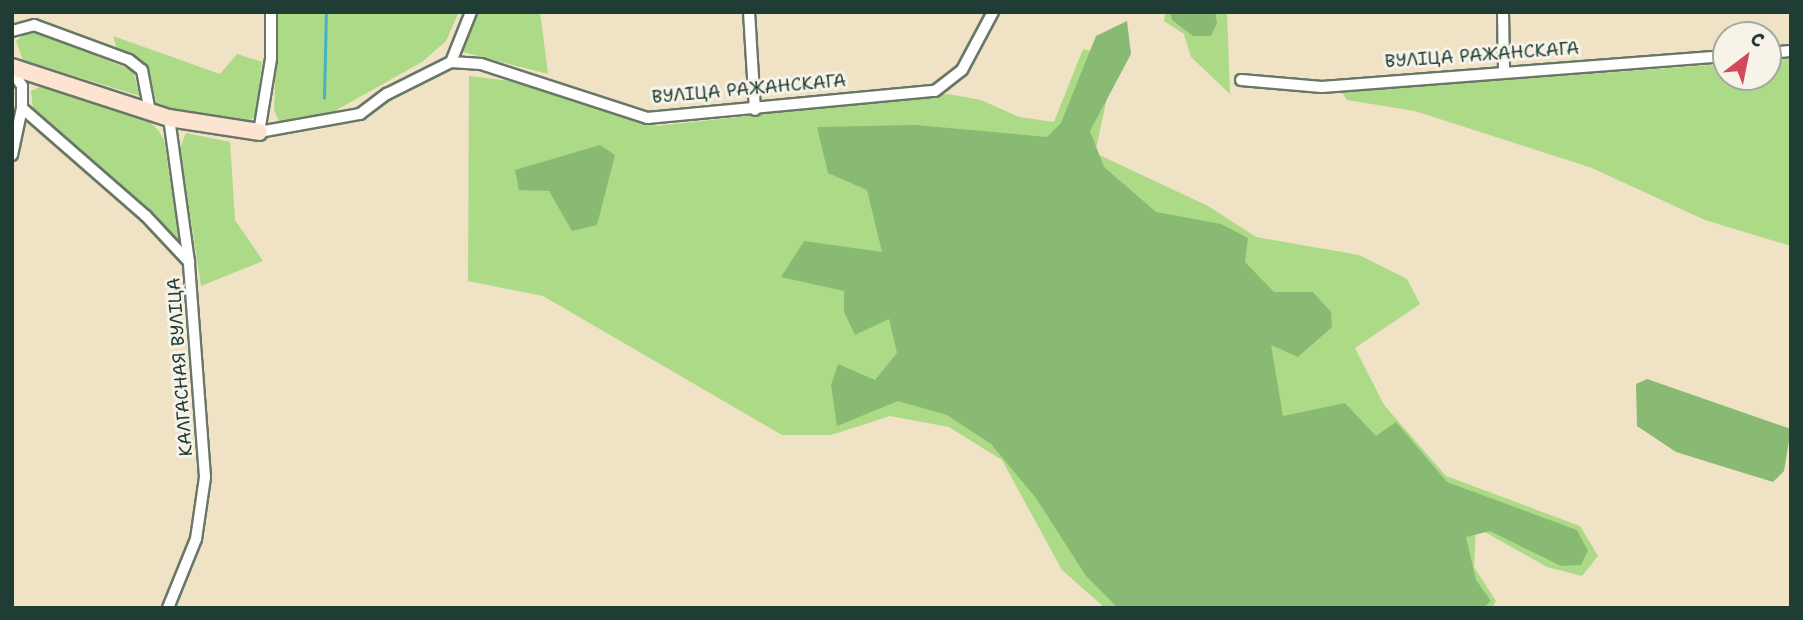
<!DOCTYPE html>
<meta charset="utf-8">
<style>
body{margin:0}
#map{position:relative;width:1803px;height:620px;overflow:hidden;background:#efe2c5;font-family:"Shantell Sans",sans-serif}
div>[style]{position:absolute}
.green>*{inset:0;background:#acda86}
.forest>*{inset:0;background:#89ba73}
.stream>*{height:2.5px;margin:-1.25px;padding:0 1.25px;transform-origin:1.25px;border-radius:1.25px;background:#46b2c4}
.roads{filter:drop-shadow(2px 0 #687767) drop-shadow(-2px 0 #687767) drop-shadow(0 2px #687767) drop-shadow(0 -2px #687767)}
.street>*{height:10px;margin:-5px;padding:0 5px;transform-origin:5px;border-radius:5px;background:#fff}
.secondary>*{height:16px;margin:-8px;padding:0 8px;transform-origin:8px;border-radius:8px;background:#fde4d1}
span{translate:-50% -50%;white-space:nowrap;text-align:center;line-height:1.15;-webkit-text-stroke:6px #f7f3e8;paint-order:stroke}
.street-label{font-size:18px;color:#1f3d34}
.frame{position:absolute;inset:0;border:14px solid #1f3d34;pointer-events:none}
.north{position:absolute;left:1712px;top:21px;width:70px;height:70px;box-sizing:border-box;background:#f7f3e8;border:2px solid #a1aaa0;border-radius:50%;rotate:32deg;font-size:19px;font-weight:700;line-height:28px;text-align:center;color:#1f3d34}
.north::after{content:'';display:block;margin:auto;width:24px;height:32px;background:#d1495b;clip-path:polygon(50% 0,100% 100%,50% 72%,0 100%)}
</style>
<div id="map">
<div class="green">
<i style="clip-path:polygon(278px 12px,435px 12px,458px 14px,446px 41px,422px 62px,331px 113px,279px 121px,274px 110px)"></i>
<i style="clip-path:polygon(478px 12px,540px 12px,548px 74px,463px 52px)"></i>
<i style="clip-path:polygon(1165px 12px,1227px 12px,1230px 94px,1191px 57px,1184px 34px,1164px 21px)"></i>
<i style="clip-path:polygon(31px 29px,133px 71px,140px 96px,23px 60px,16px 41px)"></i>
<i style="clip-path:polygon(113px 36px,220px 74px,237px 54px,262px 62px,255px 117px,242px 125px,157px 105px,149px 69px,117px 50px)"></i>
<i style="clip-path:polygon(1083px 49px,1116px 57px,1095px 153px,1208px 206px,1256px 237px,1359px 255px,1407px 279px,1420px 304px,1355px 348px,1384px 405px,1446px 476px,1580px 526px,1598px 556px,1582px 576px,1547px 567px,1476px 527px,1474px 567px,1496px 601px,1492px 608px,1105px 608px,1062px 570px,1002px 460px,949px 427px,890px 416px,831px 435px,782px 435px,543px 296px,468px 281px,469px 76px,510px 81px,656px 126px,948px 94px,981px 100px,1019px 117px,1054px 122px)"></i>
<i style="clip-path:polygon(1791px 59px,1791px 246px,1705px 220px,1592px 168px,1415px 111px,1347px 100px,1342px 92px,1726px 64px,1726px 77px,1768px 77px,1768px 60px)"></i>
<i style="clip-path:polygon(40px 87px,147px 119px,158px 130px,164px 140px,180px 245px,155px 215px,33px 109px,31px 91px)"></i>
<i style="clip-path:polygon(186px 133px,230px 142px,235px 220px,263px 261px,201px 286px,180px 148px)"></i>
</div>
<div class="forest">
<i style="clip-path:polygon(1170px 12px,1215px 12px,1217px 23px,1211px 36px,1193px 36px,1172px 20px)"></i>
<i style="clip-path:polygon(1127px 21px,1131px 54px,1090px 131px,1104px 167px,1156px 212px,1221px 224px,1248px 238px,1245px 262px,1274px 292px,1313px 292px,1331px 312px,1332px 327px,1298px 357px,1271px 345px,1283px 416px,1345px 403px,1376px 436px,1396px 422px,1447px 482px,1577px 530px,1588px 551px,1581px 565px,1561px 566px,1490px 531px,1466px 537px,1476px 580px,1491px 601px,1483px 608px,1118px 608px,1086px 576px,1036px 498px,991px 444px,947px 415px,898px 401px,837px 426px,831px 385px,838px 364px,875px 380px,897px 353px,889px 319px,855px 335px,844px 312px,844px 291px,781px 277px,804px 241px,882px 252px,867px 190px,828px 173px,817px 127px,916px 125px,1047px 137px,1061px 123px,1096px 36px)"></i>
<i style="clip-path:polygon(600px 145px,615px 155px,597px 225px,572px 231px,549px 191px,519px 190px,515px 170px)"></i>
<i style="clip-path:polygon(1647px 379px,1791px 429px,1784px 471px,1773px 482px,1676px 452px,1637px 426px,1636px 384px)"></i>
</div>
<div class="stream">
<i style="left:324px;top:98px;width:86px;rotate:-88.7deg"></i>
</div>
<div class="roads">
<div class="street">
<i style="left:271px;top:12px;width:47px;rotate:90deg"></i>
<i style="left:271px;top:59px;width:74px;rotate:99.3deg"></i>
<i style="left:259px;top:132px;width:103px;rotate:-10.1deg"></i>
<i style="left:360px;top:114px;width:34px;rotate:-37deg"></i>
<i style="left:387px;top:94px;width:72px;rotate:-26.6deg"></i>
<i style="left:451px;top:62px;width:30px;rotate:4deg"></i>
<i style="left:481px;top:64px;width:175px;rotate:18deg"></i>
<i style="left:647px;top:118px;width:289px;rotate:-5.4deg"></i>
<i style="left:935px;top:91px;width:34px;rotate:-38deg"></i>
<i style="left:962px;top:70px;width:66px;rotate:-61.9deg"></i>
<i style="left:749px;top:12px;width:98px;rotate:86.5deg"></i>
<i style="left:1503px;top:12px;width:60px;rotate:89deg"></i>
<i style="left:12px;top:31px;width:23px;rotate:-15deg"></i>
<i style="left:34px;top:25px;width:101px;rotate:20.2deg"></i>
<i style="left:129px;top:60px;width:16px;rotate:38deg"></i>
<i style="left:142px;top:70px;width:43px;rotate:79.2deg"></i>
<i style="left:1768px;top:53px;width:23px;rotate:-5deg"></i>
<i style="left:451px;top:62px;width:54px;rotate:-68.2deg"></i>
<i style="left:12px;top:71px;width:18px;rotate:56deg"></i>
<i style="left:22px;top:86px;width:22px;rotate:90deg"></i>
<i style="left:22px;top:108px;width:48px;rotate:102deg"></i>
<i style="left:1241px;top:80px;width:81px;rotate:4.9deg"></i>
<i style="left:1322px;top:87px;width:405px;rotate:-4.4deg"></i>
<i style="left:22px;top:108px;width:164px;rotate:41.1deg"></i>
<i style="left:146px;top:216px;width:63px;rotate:46.9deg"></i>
<i style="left:168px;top:608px;width:74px;rotate:-67.9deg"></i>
<i style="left:196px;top:539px;width:63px;rotate:-81.7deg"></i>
<i style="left:205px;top:477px;width:216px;rotate:-94.3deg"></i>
<i style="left:189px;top:262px;width:145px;rotate:-97.9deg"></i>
</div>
<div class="secondary">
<i style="left:12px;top:67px;width:165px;rotate:18deg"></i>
<i style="left:169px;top:118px;width:91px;rotate:8.8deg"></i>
</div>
</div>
<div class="street-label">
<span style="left:1482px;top:55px;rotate:-4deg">ВУЛІЦА РАЖАНСКАГА</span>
<span style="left:749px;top:89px;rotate:-5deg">ВУЛІЦА РАЖАНСКАГА</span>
<span style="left:180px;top:367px;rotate:-94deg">КАЛГАСНАЯ ВУЛІЦА</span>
</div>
<div class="frame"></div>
<div class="north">С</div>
</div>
